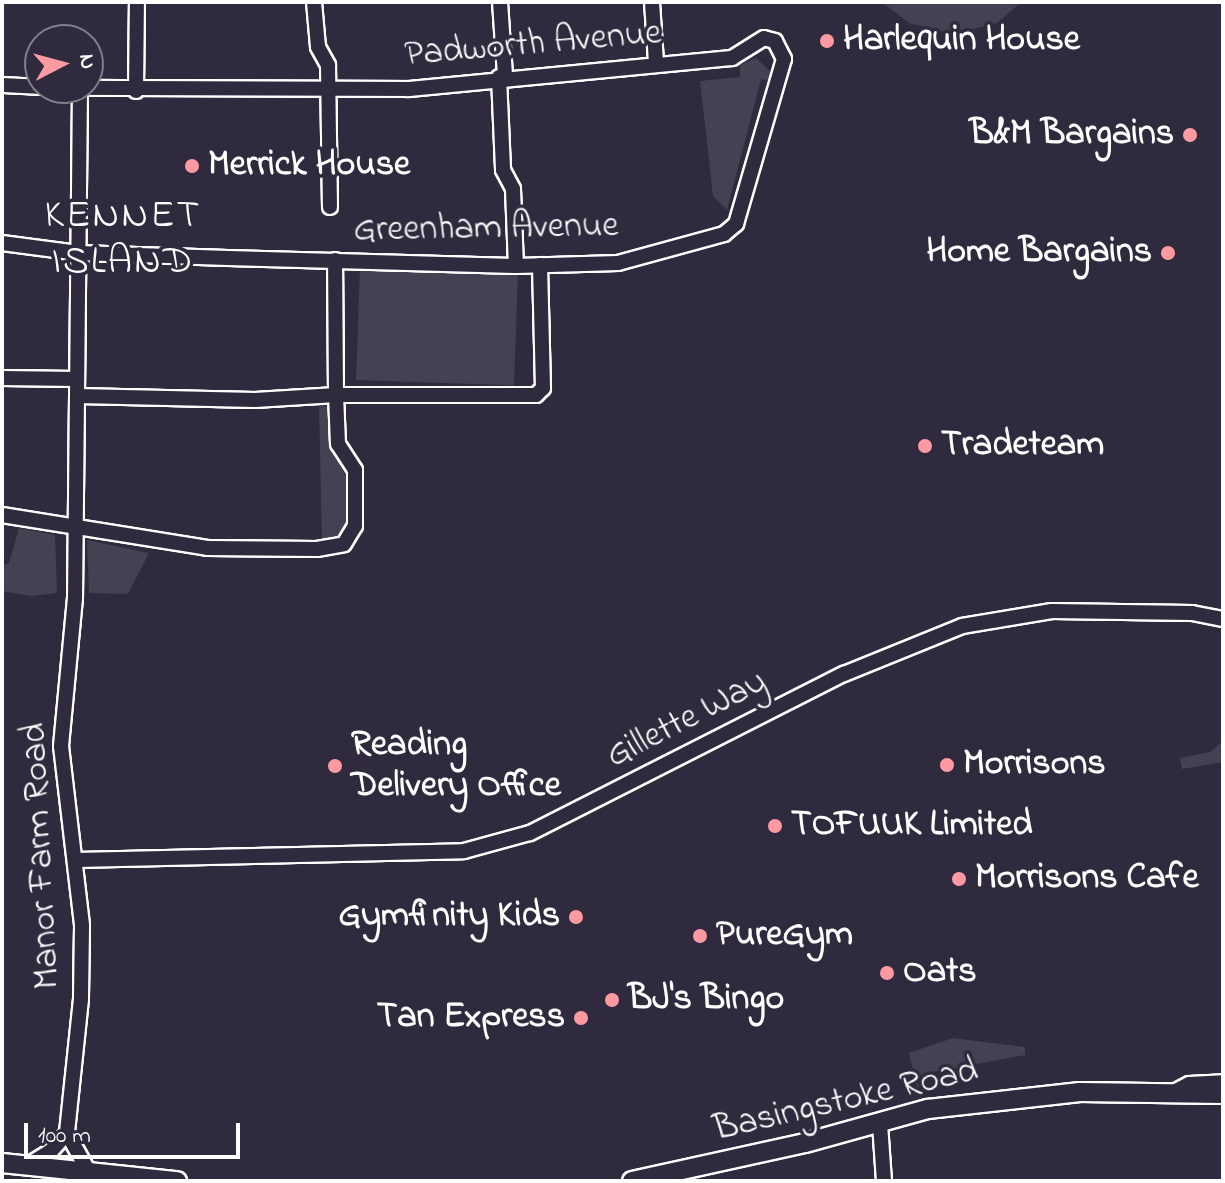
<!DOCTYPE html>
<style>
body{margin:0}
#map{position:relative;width:1225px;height:1183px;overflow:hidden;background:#2f2a3d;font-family:"Indie Flower",sans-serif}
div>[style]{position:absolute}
.green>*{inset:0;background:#464152;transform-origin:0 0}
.roads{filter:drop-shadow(2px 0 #fff) drop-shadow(-2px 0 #fff) drop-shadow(0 2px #fff) drop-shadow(0 -2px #fff)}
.minor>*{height:14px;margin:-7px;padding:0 7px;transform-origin:7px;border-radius:7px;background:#2f2a3d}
.major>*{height:18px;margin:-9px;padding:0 9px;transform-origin:9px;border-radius:9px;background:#2f2a3d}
.dots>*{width:22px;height:22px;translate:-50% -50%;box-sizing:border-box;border:4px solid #2f2a3d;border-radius:50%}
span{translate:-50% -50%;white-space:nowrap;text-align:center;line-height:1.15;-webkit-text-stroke:7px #2f2a3d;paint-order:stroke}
.poi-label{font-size:36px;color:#fff;font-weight:700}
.left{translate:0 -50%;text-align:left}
.right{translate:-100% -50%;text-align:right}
.street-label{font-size:36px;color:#fff}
.quarter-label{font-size:40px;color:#fff;letter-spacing:2px}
.frame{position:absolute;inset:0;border:4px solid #fff;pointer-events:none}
.north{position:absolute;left:24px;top:24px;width:80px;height:80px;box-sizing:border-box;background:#2f2a3d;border:2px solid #827f8b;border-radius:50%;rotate:84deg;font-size:22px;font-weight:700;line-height:32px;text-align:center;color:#fff}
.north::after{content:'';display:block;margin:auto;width:28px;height:36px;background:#ff9aa2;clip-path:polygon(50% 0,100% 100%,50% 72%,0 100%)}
.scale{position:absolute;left:24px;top:1123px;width:216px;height:36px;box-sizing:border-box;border:4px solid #fff;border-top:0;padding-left:10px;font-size:24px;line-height:28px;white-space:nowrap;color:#fff;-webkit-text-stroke:6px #2f2a3d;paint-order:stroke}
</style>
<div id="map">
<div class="green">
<i style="clip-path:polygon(882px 2px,1021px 2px,997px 23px,953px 34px,909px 23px)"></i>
<i style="clip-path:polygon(756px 58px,773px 74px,771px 81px,761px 79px,727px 210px,713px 196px,700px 81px,740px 77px,740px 65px)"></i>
<i style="left:360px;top:267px;width:158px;height:113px;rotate:2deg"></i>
<i style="clip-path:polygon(319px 403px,331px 409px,333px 453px,348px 479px,348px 531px,337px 544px,322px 545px)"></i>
<i style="clip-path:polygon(19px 528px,55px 535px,57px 593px,32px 596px,2px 591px,2px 566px,9px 563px)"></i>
<i style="clip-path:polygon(87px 540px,149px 553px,128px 594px,89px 593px)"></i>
<i style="clip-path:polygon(1223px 741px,1223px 762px,1182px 769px,1180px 758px,1210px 752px)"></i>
<i style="clip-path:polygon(953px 1038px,1025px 1047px,1025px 1055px,928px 1073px,926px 1085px,917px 1087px,909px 1053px)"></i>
</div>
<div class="roads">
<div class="minor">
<i style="left:314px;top:2px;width:45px;rotate:84.9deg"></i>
<i style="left:318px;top:47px;width:21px;rotate:61deg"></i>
<i style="left:328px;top:65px;width:142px;rotate:89.2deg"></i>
<i style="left:500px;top:2px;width:74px;rotate:86.1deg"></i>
<i style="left:652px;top:2px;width:61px;rotate:86.2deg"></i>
<i style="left:499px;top:77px;width:93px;rotate:87.5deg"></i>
<i style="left:503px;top:170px;width:21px;rotate:62deg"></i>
<i style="left:513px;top:189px;width:77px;rotate:87.8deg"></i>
<i style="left:2px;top:85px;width:38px;rotate:3deg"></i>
<i style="left:80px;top:89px;width:509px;rotate:90.56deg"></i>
<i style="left:75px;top:598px;width:149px;rotate:95.4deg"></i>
<i style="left:61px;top:746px;width:181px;rotate:83.3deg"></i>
<i style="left:82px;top:926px;width:73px;rotate:90.8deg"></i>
<i style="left:81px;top:999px;width:135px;rotate:96deg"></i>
<i style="left:67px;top:1133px;width:47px;rotate:60.7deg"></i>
<i style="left:136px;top:91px;width:89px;rotate:-89.4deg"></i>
<i style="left:2px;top:243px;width:77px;rotate:7.5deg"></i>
<i style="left:78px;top:253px;width:150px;rotate:1.9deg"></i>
<i style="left:228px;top:258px;width:288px;rotate:1.6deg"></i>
<i style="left:516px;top:266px;width:102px;rotate:-1.7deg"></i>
<i style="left:618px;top:263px;width:110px;rotate:-15.3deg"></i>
<i style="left:724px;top:234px;width:16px;rotate:-40deg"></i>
<i style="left:736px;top:224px;width:172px;rotate:-73.8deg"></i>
<i style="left:784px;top:59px;width:20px;rotate:-117deg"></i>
<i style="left:775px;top:41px;width:11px;rotate:-165deg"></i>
<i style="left:764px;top:38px;width:38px;rotate:148deg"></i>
<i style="left:732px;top:58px;width:325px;rotate:174.5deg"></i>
<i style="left:408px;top:89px;width:349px;rotate:-179.8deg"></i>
<i style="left:2px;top:378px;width:75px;rotate:0.8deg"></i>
<i style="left:78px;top:396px;width:177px;rotate:1.3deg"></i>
<i style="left:255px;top:400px;width:81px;rotate:-3.5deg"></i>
<i style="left:336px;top:395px;width:135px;rotate:-90.4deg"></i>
<i style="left:2px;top:515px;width:208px;rotate:9.1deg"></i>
<i style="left:207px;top:548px;width:110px;rotate:0.5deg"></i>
<i style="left:317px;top:549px;width:27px;rotate:-10deg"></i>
<i style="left:344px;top:544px;width:21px;rotate:-59deg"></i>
<i style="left:355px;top:526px;width:56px;rotate:-90deg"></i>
<i style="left:355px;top:470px;width:31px;rotate:-123deg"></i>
<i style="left:338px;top:444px;width:49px;rotate:-92.3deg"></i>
<i style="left:336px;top:395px;width:200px"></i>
<i style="left:536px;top:395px;width:10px;rotate:-45deg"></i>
<i style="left:543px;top:388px;width:123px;rotate:-91.4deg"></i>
<i style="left:76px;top:860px;width:388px;rotate:-1.3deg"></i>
<i style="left:464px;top:851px;width:68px;rotate:-15.3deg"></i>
<i style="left:530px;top:833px;width:352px;rotate:-26.9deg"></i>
<i style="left:844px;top:674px;width:127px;rotate:-22.1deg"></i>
<i style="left:962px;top:626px;width:91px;rotate:-9.5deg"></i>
<i style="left:1052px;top:611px;width:140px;rotate:0.8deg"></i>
<i style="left:1192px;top:613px;width:32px;rotate:11deg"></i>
<i style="left:1172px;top:1093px;width:19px;rotate:-28deg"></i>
<i style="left:1189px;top:1084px;width:34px;rotate:-3deg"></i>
<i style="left:880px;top:1124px;width:57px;rotate:86deg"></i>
<i style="left:25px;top:1167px;width:31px;rotate:-32deg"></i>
<i style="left:51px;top:1151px;width:24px;rotate:-48deg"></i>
</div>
<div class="major">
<i style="left:2px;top:1163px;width:176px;rotate:5.9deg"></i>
<i style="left:632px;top:1181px;width:177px;rotate:-12.4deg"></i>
<i style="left:805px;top:1143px;width:128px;rotate:-15.5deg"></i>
<i style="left:928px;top:1109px;width:153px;rotate:-6.4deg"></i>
<i style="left:1080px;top:1092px;width:143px;rotate:0.8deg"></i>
</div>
</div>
<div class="dots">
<i style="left:827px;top:41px;background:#ff9aa2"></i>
<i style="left:1190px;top:135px;background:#ff9aa2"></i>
<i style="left:192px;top:166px;background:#ff9aa2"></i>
<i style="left:1168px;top:253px;background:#ff9aa2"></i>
<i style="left:925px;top:446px;background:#ff9aa2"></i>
<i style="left:947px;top:765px;background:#ff9aa2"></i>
<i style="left:335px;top:766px;background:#ff9aa2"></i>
<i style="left:775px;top:826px;background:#ff9aa2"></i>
<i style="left:959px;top:879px;background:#ff9aa2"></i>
<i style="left:576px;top:917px;background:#ff9aa2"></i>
<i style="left:700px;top:936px;background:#ff9aa2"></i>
<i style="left:887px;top:973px;background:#ff9aa2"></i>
<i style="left:612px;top:1000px;background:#ff9aa2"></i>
<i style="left:581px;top:1018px;background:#ff9aa2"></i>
</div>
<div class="poi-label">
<span class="left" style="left:843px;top:41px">Harlequin House</span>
<span class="right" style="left:1174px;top:135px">B&amp;M Bargains</span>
<span class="left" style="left:208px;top:166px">Merrick House</span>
<span class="right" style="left:1152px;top:253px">Home Bargains</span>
<span class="left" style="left:941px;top:446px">Tradeteam</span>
<span class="left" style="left:351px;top:766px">Reading<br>Delivery Office</span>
<span class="left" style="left:963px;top:765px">Morrisons</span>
<span class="left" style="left:791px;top:826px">TOFUUK Limited</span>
<span class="left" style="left:975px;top:879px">Morrisons Cafe</span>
<span class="right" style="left:560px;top:917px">Gymfinity Kids</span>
<span class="left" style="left:716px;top:936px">PureGym</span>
<span class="left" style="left:903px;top:973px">Oats</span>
<span class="left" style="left:628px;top:1000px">BJ's Bingo</span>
<span class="right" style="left:565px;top:1018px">Tan Express</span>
</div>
<div class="street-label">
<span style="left:533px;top:45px;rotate:-5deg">Padworth Avenue</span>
<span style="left:486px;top:229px;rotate:-1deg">Greenham Avenue</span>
<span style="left:687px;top:720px;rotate:-27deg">Gillette Way</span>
<span style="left:42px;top:856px;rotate:-93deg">Manor Farm Road</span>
<span style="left:846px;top:1101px;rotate:-13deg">Basingstoke Road</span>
</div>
<div class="quarter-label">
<span style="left:123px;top:240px">KENNET<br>ISLAND</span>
</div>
<div class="frame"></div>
<div class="north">N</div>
<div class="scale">100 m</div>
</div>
